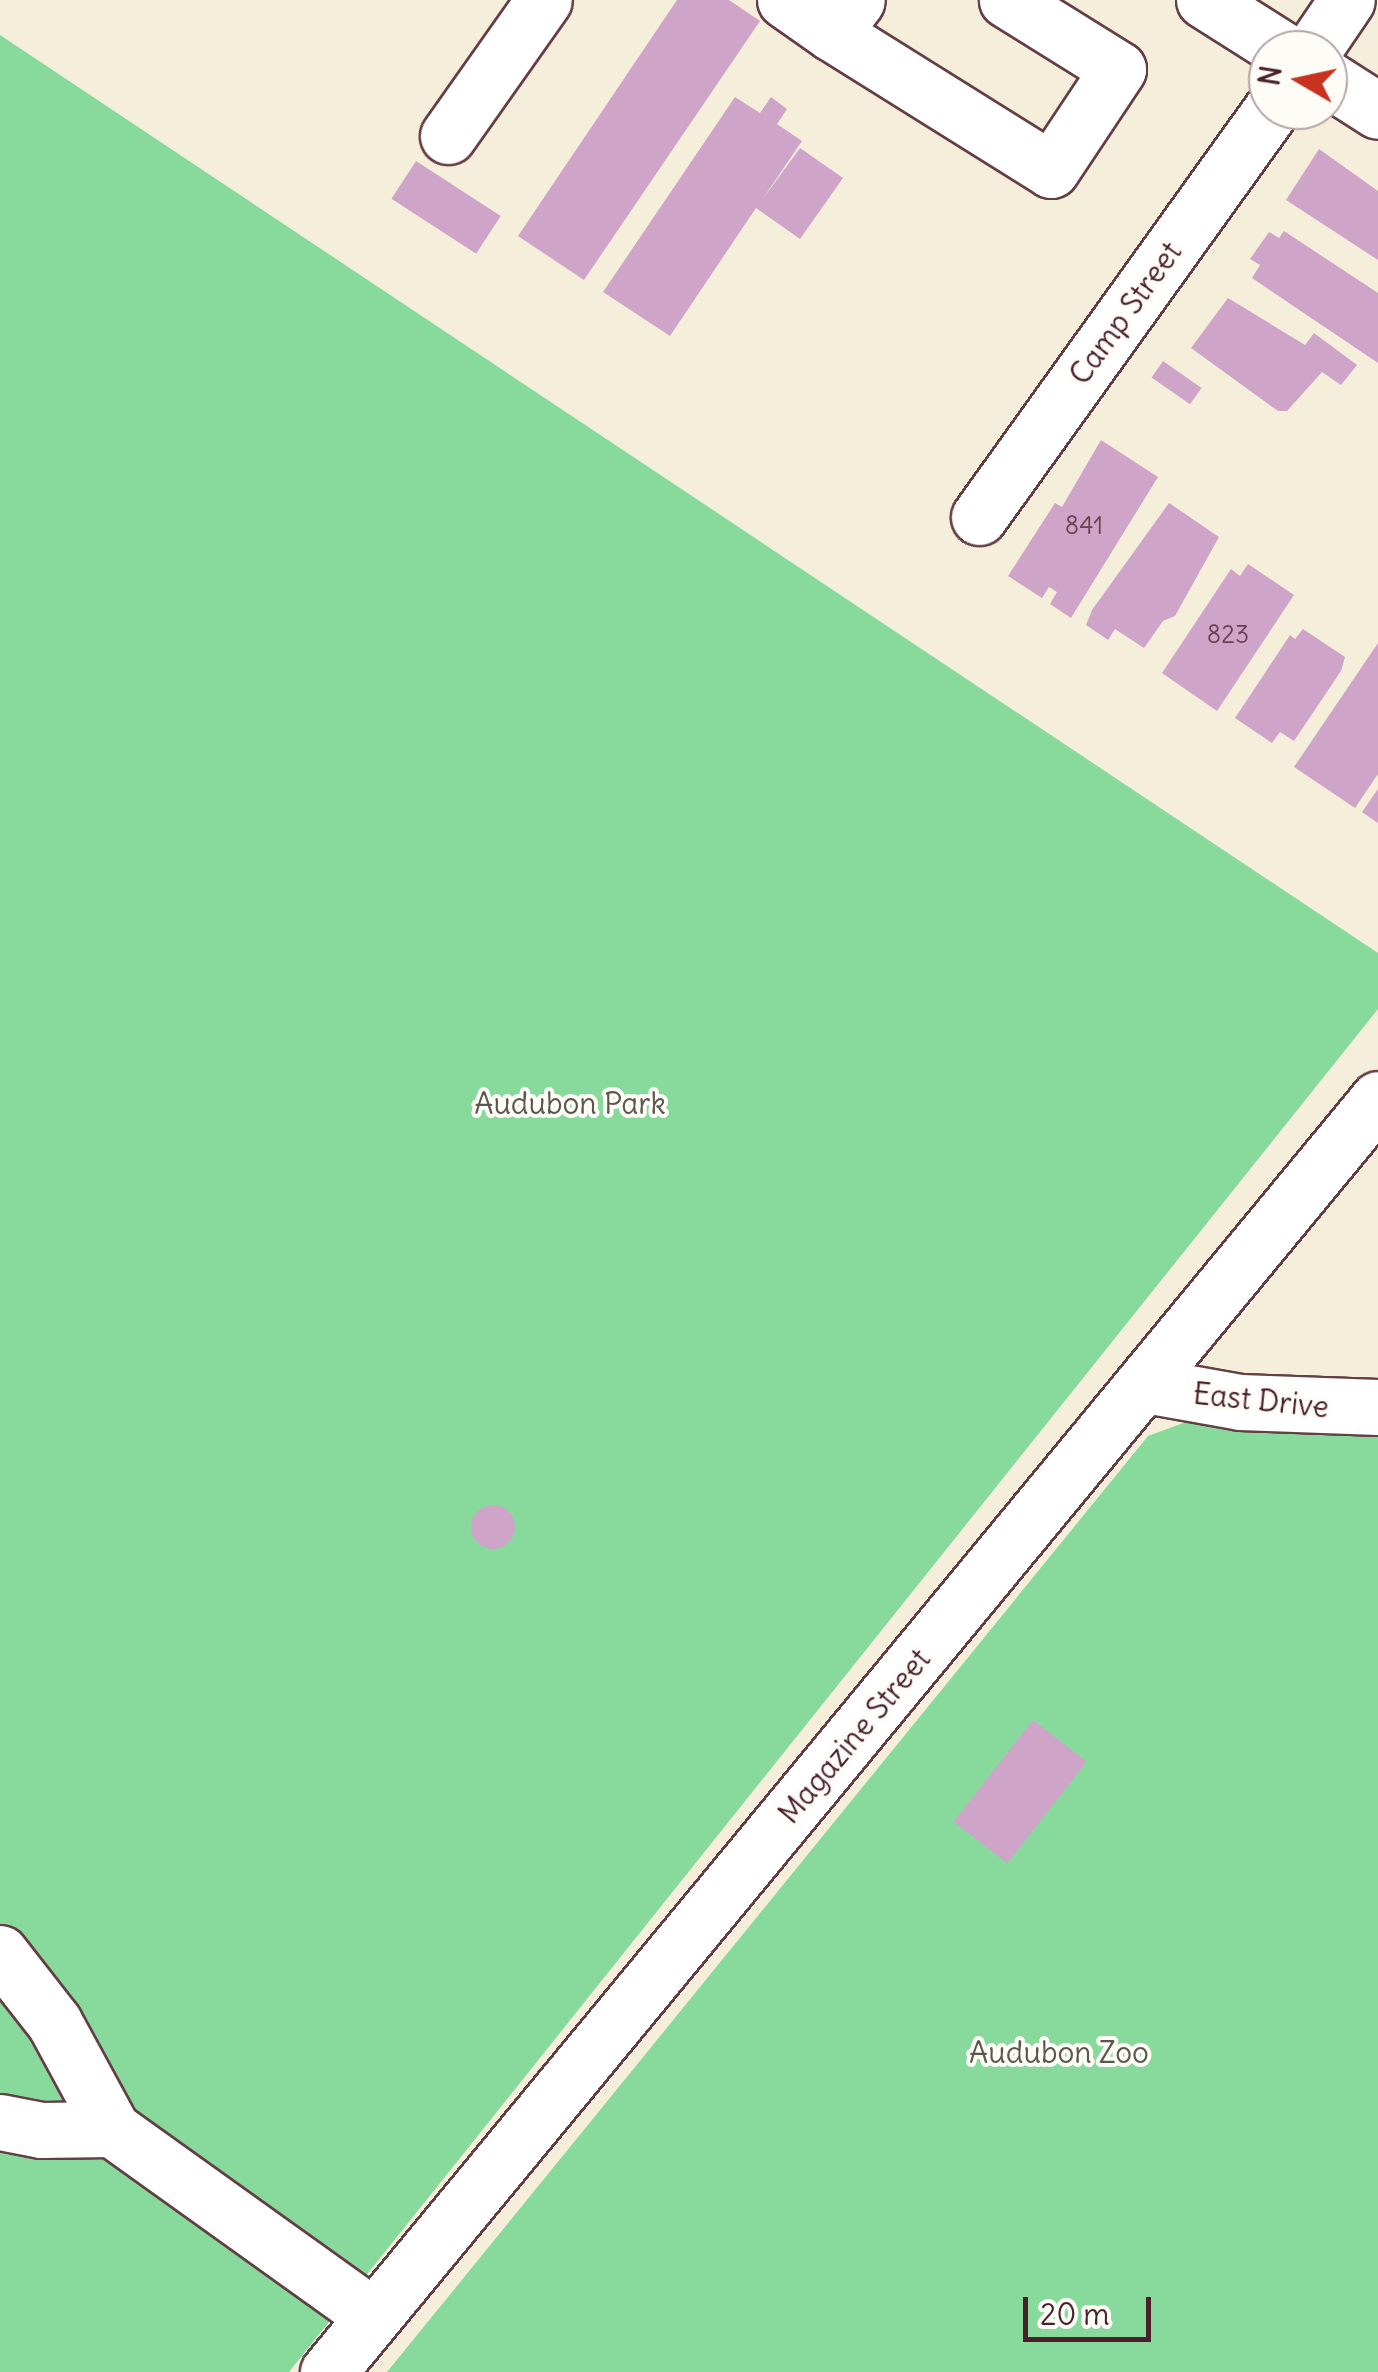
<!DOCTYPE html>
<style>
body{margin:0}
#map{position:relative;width:1378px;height:2372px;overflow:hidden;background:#f5eedb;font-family:Delius,sans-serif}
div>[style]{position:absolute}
.green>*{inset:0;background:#87da9c}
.building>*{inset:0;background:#cea5c8;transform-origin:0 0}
.round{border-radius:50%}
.roads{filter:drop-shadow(2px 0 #643e45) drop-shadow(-2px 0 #643e45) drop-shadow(0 2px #643e45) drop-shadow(0 -2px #643e45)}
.minor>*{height:55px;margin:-27.5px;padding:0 27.5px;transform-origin:27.5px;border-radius:27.5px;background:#fff}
span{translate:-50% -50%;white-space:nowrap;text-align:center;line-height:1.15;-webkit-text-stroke:8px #fdfcf7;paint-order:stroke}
.number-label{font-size:25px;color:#6b4052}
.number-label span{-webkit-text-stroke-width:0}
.street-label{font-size:30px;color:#4a1f2b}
.park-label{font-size:30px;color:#5c574d}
.north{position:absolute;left:1248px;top:30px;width:100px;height:100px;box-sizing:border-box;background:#fdfcf7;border:2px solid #b5a4a5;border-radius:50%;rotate:279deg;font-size:28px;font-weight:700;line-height:40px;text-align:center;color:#4a1f2b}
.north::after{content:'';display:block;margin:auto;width:35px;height:45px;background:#c8321e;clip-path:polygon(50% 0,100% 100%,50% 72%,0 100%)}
.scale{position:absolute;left:1023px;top:2297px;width:128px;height:45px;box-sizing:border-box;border:5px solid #4a1f2b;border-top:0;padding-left:12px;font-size:30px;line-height:35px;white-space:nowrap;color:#4a1f2b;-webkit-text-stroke:8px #fdfcf7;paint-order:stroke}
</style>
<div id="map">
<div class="green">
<i style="clip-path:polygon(0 35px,1378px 953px,1378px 1009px,289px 2372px,0 2372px)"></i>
<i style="clip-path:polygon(1240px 1402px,1378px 1407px,1378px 2372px,387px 2372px,1148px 1436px)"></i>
</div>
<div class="building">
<i style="clip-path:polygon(677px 0,729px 0,760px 21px,584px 280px,518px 236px)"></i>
<i style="clip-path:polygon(735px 97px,760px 113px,771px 97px,787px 109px,777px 124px,802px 141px,762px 200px,800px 148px,843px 178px,800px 239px,756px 208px,670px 336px,603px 292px)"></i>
<i style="clip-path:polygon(1319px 149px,1378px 191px,1378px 260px,1286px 200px)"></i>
<i style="left:416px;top:161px;width:101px;height:45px;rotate:33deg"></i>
<i style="clip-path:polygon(1284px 231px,1378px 293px,1378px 363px,1252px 278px,1260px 265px,1250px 259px,1269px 232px,1279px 238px)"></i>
<i style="clip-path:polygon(1228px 298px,1305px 345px,1314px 333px,1357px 365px,1341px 385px,1322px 372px,1287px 411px,1278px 411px,1191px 348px)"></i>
<i style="left:1163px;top:361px;width:47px;height:20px;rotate:35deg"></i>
<i style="clip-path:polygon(1101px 440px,1158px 477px,1071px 618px,1050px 604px,1057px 592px,1049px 587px,1042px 598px,1008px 576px,1055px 503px,1062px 507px)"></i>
<i style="clip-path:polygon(1169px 503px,1219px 537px,1175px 616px,1163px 621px,1144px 648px,1115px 629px,1108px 640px,1086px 625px,1092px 610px)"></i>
<i style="clip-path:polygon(1248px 564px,1294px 595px,1217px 711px,1162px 673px,1231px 569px,1240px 576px)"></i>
<i style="clip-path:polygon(1303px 629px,1345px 657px,1341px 671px,1294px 741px,1280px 732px,1272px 743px,1235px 718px,1290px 635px,1295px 639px)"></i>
<i style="clip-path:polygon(1378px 643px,1378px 774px,1355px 808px,1294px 767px)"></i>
<i style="clip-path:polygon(1378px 789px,1378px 823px,1362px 812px)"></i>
<i class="round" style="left:471px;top:1505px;width:44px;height:44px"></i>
<i style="left:1033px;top:1720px;width:68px;height:129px;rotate:38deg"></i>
</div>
<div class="roads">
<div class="minor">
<i style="left:785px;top:0;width:57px;rotate:35.1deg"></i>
<i style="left:832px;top:33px;width:41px;rotate:-52.9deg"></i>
<i style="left:1204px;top:0;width:93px;rotate:32.3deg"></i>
<i style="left:832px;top:33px;width:258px;rotate:32deg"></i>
<i style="left:1051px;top:170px;width:121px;rotate:-56.4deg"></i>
<i style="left:1118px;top:69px;width:131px;rotate:-148.1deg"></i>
<i style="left:1313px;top:50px;width:60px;rotate:-55.8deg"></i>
<i style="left:1328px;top:79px;width:59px;rotate:32.6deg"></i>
<i style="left:448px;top:136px;width:166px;rotate:-54.8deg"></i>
<i style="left:979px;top:517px;width:501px;rotate:-54.34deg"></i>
<i style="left:1145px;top:1385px;width:97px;rotate:10.1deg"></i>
<i style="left:1240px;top:1402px;width:138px;rotate:2.1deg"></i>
<i style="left:0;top:1953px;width:88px;rotate:52deg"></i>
<i style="left:54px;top:2022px;width:122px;rotate:61.5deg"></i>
<i style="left:112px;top:2129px;width:321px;rotate:35.6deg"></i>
<i style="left:0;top:2122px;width:42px;rotate:11deg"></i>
<i style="left:41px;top:2130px;width:71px;rotate:-0.8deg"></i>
<i style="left:328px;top:2372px;width:1650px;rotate:-50.48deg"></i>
</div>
</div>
<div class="number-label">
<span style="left:1084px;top:525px">841</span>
<span style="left:1228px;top:634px">823</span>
</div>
<div class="street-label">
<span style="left:1125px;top:313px;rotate:-54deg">Camp Street</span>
<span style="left:1261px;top:1400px;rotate:6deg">East Drive</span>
<span style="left:854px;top:1736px;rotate:-50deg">Magazine Street</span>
</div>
<div class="park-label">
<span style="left:570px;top:1103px">Audubon Park</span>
<span style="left:1059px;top:2052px">Audubon Zoo</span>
</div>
<div class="north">N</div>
<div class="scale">20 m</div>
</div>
